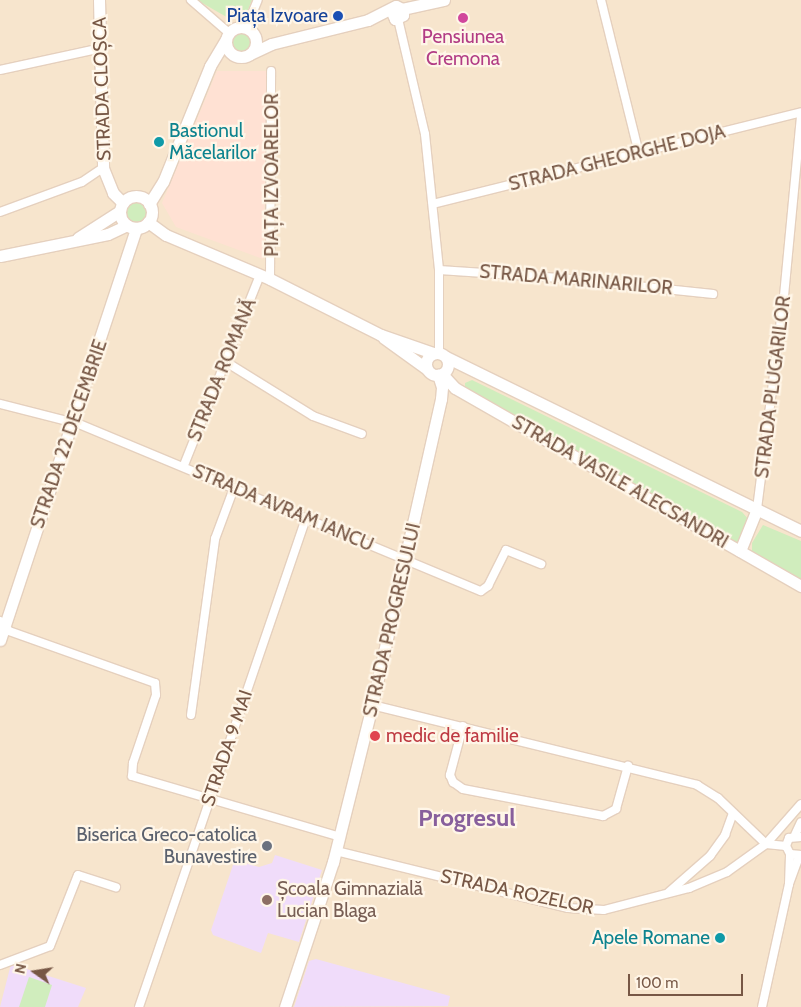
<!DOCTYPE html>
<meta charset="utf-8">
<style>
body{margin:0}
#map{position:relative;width:801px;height:1007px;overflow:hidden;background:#fef3df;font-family:Cabin,sans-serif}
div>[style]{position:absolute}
.residential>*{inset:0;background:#f7e5cd;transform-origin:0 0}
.commercial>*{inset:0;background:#ffe1d3}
.education>*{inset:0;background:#f0dcfa}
.green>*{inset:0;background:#d0edbd}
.round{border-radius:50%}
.roads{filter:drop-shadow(1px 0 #e5d0be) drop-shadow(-1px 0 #e5d0be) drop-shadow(0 1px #e5d0be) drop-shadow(0 -1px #e5d0be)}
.street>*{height:8px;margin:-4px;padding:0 4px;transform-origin:4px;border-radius:4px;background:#fff}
.secondary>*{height:11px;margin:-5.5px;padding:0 5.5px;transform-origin:5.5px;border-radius:5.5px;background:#fff}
.secondary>.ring{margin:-5.5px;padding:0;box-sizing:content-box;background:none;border:11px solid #fff;border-radius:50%}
.dots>*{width:14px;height:14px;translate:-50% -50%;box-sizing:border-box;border:2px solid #fff6e8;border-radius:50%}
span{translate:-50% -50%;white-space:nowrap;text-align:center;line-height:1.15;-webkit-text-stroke:4.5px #fff6e8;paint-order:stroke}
.transit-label{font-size:19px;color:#164399}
.right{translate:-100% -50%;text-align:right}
.hotel-label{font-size:19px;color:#b23c85}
.street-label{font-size:19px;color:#775745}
.culture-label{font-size:19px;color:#0d838f}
.left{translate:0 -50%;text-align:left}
.health-label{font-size:19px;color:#be3a42}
.worship-label{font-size:19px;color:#5b616d}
.education-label{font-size:19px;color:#785e54}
.district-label{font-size:24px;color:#885f9c;font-weight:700}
.north{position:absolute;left:10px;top:947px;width:50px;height:50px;-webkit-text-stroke:4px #fff6e8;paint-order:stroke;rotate:283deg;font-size:14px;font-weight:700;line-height:20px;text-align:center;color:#775745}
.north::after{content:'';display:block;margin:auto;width:18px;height:22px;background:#775745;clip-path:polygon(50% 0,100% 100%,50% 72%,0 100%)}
.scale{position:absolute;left:628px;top:974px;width:115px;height:22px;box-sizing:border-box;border:2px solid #775745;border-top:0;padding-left:6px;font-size:15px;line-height:18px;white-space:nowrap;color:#775745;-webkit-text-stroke:4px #fff6e8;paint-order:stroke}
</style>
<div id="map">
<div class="residential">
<i style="left:0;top:0;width:801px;height:1007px"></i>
</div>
<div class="commercial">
<i style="clip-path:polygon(217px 71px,268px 71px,263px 259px,176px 227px,162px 203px)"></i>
</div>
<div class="education">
<i style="clip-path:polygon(275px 855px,322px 870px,299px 942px,268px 933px,261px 953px,213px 935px,211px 930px,233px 865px,238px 861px,259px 867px,272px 863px)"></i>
<i style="clip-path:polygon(316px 959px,450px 996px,448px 1006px,294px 1007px,309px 961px)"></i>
<i style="clip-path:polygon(11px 964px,86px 988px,78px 1007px,0 1007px)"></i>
</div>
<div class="green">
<i style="clip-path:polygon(197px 0,252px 0,247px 12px,235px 7px,230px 19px)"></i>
<i class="round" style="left:229px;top:31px;width:22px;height:22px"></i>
<i class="round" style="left:124px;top:200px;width:24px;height:24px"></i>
<i style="clip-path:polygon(472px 380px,742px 512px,749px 520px,740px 544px,465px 390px,465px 383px)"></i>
<i style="clip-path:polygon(763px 525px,801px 541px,801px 582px,752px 553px,752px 543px)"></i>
<i style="clip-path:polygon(29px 977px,52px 985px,45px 1007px,19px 1007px)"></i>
</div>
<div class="roads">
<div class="street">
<i style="left:191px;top:0;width:50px;rotate:41deg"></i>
<i style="left:601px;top:0;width:158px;rotate:76.1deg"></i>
<i style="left:398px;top:19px;width:118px;rotate:76.8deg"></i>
<i style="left:425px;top:134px;width:137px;rotate:84.1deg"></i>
<i style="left:439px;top:270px;width:83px;rotate:90deg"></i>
<i style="left:246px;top:29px;width:31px;rotate:-68deg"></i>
<i style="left:0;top:70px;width:104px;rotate:-12.2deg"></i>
<i style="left:433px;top:204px;width:379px;rotate:-14deg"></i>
<i style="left:0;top:212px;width:87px;rotate:-20.1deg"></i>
<i style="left:82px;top:182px;width:25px;rotate:-34deg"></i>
<i style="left:439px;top:270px;width:121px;rotate:3.8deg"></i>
<i style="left:560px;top:278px;width:154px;rotate:6deg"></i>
<i style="left:270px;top:279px;width:208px;rotate:-89.7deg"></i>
<i style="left:226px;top:362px;width:102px;rotate:31.8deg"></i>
<i style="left:313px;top:416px;width:52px;rotate:20.2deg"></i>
<i style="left:0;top:404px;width:81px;rotate:14.2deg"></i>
<i style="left:79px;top:424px;width:435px;rotate:22.6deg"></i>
<i style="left:481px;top:591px;width:9px;rotate:-36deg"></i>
<i style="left:488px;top:586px;width:40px;rotate:-63.4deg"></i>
<i style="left:506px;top:550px;width:38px;rotate:22deg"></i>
<i style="left:184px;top:465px;width:205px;rotate:-68.2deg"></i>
<i style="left:757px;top:509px;width:215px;rotate:-82.8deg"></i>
<i style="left:784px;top:296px;width:181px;rotate:-84.6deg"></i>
<i style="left:0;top:621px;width:13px;rotate:48deg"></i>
<i style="left:9px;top:631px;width:155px;rotate:19.6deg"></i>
<i style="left:155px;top:683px;width:12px;rotate:85deg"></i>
<i style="left:156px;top:695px;width:72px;rotate:108.7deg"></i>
<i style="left:133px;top:763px;width:13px;rotate:94deg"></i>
<i style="left:132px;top:776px;width:217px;rotate:16.3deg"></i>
<i style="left:372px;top:705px;width:335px;rotate:13.8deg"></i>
<i style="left:697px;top:785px;width:25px;rotate:32deg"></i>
<i style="left:718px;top:798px;width:66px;rotate:43.8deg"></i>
<i style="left:766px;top:844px;width:20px;rotate:6deg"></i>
<i style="left:191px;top:715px;width:178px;rotate:-82.2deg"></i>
<i style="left:215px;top:539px;width:54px;rotate:-69.6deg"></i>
<i style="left:463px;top:726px;width:51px;rotate:104.9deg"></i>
<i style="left:450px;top:775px;width:8px;rotate:67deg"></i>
<i style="left:453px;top:782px;width:12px;rotate:35deg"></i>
<i style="left:463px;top:789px;width:143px;rotate:10.9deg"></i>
<i style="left:603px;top:816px;width:15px;rotate:-28deg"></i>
<i style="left:616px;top:809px;width:45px;rotate:-74.4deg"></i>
<i style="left:795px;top:835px;width:14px;rotate:-65deg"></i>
<i style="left:801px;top:837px;width:12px;rotate:175deg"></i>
<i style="left:789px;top:838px;width:9px;rotate:111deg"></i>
<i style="left:786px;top:846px;width:9px;rotate:63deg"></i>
<i style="left:790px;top:854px;width:11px;rotate:5deg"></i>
<i style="left:336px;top:851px;width:239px;rotate:13.8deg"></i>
<i style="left:568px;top:908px;width:36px;rotate:3deg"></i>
<i style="left:604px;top:910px;width:88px;rotate:-14.5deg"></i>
<i style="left:689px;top:888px;width:41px;rotate:-22.8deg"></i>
<i style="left:727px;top:872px;width:48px;rotate:-35.7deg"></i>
<i style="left:766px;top:844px;width:53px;rotate:-48.8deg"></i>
<i style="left:789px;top:884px;width:30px;rotate:-70deg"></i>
<i style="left:669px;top:892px;width:55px;rotate:-41.3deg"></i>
<i style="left:710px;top:856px;width:26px;rotate:-54deg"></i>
<i style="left:725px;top:835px;width:23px;rotate:-70deg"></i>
<i style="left:0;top:965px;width:53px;rotate:-20.8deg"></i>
<i style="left:50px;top:946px;width:76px;rotate:-68.5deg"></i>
<i style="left:78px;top:875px;width:40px;rotate:18deg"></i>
<i style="left:139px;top:1007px;width:517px;rotate:-71.14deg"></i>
<i style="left:762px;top:1007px;width:126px;rotate:-77.6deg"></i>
<i style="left:789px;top:884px;width:30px;rotate:-88deg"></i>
</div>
<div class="secondary">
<i style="left:99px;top:0;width:168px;rotate:88.6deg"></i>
<i style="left:103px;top:168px;width:27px;rotate:68deg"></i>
<i style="left:113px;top:193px;width:14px;rotate:45deg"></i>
<i style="left:402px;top:9px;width:43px;rotate:-12.1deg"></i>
<i class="ring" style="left:226px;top:27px;width:19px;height:19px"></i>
<i style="left:250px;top:54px;width:23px;rotate:-25deg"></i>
<i style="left:271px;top:44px;width:100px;rotate:-13.9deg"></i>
<i style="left:368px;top:20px;width:31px;rotate:-27deg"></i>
<i style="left:396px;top:6px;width:7px;rotate:27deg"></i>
<i style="left:402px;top:9px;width:6px;rotate:81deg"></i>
<i style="left:403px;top:15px;width:9px;rotate:153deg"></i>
<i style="left:395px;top:19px;width:10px;rotate:-114deg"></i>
<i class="ring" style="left:120px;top:196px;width:21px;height:21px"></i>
<i style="left:149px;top:204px;width:26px;rotate:-58deg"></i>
<i style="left:163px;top:182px;width:125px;rotate:-67.9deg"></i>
<i style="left:210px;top:66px;width:31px;rotate:-59deg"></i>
<i style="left:148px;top:222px;width:22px;rotate:36deg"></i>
<i style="left:166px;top:235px;width:113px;rotate:22.9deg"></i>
<i style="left:270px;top:279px;width:124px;rotate:26.8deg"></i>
<i style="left:381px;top:335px;width:55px;rotate:19.1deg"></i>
<i style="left:78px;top:238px;width:50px;rotate:-32.7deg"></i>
<i style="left:0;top:256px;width:110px;rotate:-11.5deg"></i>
<i style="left:108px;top:234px;width:21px;rotate:-25deg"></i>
<i style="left:384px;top:338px;width:53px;rotate:35.8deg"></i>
<i class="ring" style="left:426px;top:353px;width:11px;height:11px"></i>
<i style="left:446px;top:357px;width:395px;rotate:26.1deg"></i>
<i style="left:442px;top:374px;width:19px;rotate:47deg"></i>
<i style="left:455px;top:388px;width:399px;rotate:29.8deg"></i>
<i style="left:740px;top:551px;width:45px;rotate:-68deg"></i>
<i style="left:0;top:640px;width:434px;rotate:-71.7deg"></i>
<i style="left:285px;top:1007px;width:153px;rotate:-71.7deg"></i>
<i style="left:333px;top:862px;width:162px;rotate:-76deg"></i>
<i style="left:372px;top:705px;width:314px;rotate:-77.3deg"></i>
<i style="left:441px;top:399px;width:12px;rotate:-85deg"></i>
<i style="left:442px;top:387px;width:13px;rotate:-108deg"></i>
</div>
</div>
<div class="dots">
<i style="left:338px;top:16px;background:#1a4fb4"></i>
<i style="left:463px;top:18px;background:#d1479c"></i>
<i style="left:159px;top:142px;background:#0f9aa8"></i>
<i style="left:375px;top:736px;background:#e0444e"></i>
<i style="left:267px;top:846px;background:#6b7280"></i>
<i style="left:267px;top:900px;background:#8d6e63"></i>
<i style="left:720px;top:938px;background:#0f9aa8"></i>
</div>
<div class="transit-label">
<span class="right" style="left:328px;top:16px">Piața Izvoare</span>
</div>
<div class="hotel-label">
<span style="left:463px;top:48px">Pensiunea<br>Cremona</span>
</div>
<div class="street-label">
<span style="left:102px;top:89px;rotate:-92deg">STRADA CLOȘCA</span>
<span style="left:617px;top:158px;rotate:-14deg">STRADA GHEORGHE DOJA</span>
<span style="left:272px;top:175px;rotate:-90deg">PIAȚA IZVOARELOR</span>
<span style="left:576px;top:280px;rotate:5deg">STRADA MARINARILOR</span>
<span style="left:222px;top:370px;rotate:-68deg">STRADA ROMANĂ</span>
<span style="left:773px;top:387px;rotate:-83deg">STRADA PLUGARILOR</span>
<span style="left:69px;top:434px;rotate:-71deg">STRADA 22 DECEMBRIE</span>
<span style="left:620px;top:482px;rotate:30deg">STRADA VASILE ALECSANDRI</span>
<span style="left:283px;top:508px;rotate:23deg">STRADA AVRAM IANCU</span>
<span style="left:392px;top:620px;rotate:-77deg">STRADA PROGRESULUI</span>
<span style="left:227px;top:748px;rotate:-71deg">STRADA 9 MAI</span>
<span style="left:517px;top:892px;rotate:12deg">STRADA ROZELOR</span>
</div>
<div class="culture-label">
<span class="left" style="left:169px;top:142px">Bastionul<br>Măcelarilor</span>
<span class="right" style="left:710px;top:938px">Apele Romane</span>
</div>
<div class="health-label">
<span class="left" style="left:386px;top:736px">medic de familie</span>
</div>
<div class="worship-label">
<span class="right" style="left:257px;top:846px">Biserica Greco-catolica<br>Bunavestire</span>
</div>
<div class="education-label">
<span class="left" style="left:277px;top:900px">Școala Gimnazială<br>Lucian Blaga</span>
</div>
<div class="district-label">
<span style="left:467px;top:818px">Progresul</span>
</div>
<div class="north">N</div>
<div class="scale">100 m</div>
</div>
